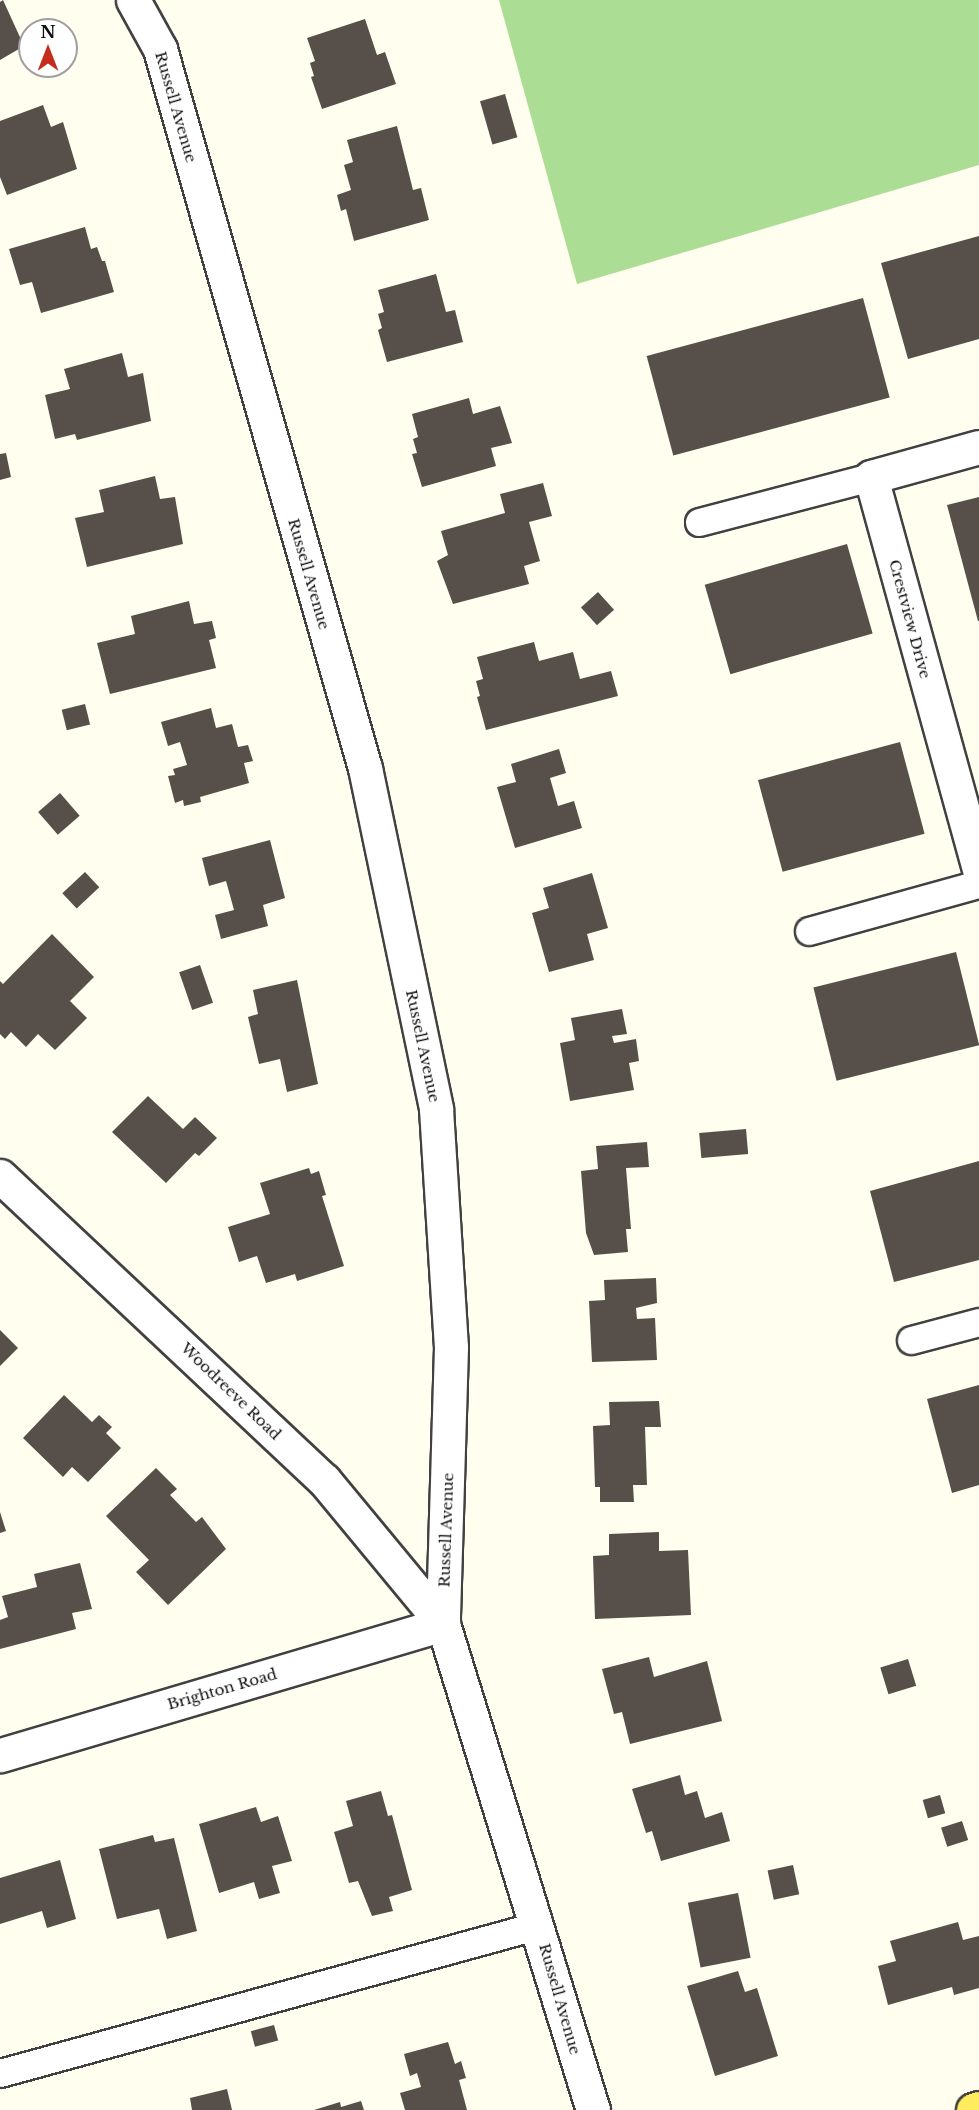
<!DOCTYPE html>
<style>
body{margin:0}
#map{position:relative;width:979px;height:2110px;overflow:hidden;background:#fffeef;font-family:"Libre Baskerville",serif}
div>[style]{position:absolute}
.forest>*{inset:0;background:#acdd94}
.building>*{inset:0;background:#57504a;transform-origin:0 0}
.roads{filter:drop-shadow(2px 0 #414141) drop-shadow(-2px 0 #414141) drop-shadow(0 2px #414141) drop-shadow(0 -2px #414141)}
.lane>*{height:27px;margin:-13.5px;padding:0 13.5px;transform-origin:13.5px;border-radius:13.5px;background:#fff}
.street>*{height:33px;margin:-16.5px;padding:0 16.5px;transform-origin:16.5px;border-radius:16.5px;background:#fff}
.primary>*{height:33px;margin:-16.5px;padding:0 16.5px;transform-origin:16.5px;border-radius:16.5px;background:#ffec5f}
span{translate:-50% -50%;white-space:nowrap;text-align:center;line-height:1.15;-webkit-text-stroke:6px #fff;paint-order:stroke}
.street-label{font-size:15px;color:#0e0e0e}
.north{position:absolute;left:18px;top:18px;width:60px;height:60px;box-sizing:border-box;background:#fff;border:2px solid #9f9f9f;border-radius:50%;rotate:0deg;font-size:16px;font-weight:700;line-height:24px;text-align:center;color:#0e0e0e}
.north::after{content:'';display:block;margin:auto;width:21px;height:27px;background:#c62b1e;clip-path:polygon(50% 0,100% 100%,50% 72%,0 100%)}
</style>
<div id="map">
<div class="forest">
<i style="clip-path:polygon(499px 0,979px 0,979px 165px,577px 284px)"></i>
</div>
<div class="building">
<i style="clip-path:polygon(3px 0,24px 46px,0 60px,0 2px)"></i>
<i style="clip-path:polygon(365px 19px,377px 55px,385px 52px,396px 84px,322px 109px,311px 77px,314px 76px,310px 63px,315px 61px,307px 38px)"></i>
<i style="left:505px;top:94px;width:45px;height:26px;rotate:74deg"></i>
<i style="clip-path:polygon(43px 105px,51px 127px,63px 122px,77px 169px,7px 195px,0 177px,0 121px)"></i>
<i style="clip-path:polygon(397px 126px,413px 190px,421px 188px,429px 220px,354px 241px,346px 209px,341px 211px,337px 195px,351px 190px,344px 165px,353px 162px,347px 140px)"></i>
<i style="clip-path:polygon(85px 227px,91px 249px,97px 247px,102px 261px,105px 261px,114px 292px,41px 313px,32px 282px,20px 285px,9px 249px)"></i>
<i style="clip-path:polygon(979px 236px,979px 339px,908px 359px,881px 263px)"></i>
<i style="clip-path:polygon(436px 274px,446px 312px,455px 310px,463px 342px,387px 362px,378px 330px,382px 328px,378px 314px,384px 312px,378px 290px)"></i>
<i style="left:863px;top:298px;width:103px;height:224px;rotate:75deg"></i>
<i style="clip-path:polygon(122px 353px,128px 377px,143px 373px,151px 421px,77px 440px,75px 434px,55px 439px,45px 395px,70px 389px,64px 369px)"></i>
<i style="clip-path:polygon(469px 398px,473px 414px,500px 406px,512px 443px,491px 448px,496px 466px,422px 487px,412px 454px,417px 453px,413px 439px,418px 437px,412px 414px)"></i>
<i style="clip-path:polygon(6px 453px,11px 477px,0 480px,0 454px)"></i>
<i style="clip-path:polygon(155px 476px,160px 499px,175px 497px,183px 544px,87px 567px,75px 518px,104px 512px,99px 490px)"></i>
<i style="clip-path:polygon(543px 483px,552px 516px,529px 522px,540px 561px,524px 566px,529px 584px,453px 604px,437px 561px,448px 555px,441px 531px,505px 513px,500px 494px)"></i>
<i style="clip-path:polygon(979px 497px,979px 621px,978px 621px,947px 505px)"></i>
<i style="left:847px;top:544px;width:93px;height:148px;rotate:74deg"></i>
<i style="left:598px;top:592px;width:24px;height:23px;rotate:48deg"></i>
<i style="clip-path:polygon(189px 601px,194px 624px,212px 621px,216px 638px,209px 640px,216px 668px,110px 694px,97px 643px,135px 634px,131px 616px)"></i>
<i style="clip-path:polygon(534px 642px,539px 661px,573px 652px,580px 679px,611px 671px,618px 696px,486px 730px,477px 697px,480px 696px,476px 681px,483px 679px,477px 657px)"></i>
<i style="left:85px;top:704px;width:21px;height:24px;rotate:76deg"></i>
<i style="clip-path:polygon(211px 708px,216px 728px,232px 724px,238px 747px,248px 745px,253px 761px,244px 763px,249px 783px,200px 797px,201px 802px,184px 806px,183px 800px,175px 803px,168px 776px,175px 775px,173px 769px,187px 765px,180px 742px,168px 746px,161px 722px)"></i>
<i style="left:900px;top:742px;width:95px;height:147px;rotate:75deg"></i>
<i style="clip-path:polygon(559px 749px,566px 773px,550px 778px,558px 806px,574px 801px,582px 828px,515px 848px,497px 787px,516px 782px,511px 764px)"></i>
<i style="left:60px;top:793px;width:30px;height:29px;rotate:49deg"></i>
<i style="clip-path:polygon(270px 840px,285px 898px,263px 905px,268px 926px,221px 939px,215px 915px,234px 910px,226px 881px,209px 886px,202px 858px)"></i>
<i style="left:85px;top:872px;width:21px;height:31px;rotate:47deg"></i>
<i style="clip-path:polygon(592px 873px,608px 928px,587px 934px,594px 960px,549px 972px,532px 913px,549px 908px,543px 888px)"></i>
<i style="clip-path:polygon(52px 934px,94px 977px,70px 1001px,87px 1018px,55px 1050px,38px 1034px,26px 1047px,11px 1032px,5px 1039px,0 1034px,0 981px,3px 984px)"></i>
<i style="left:956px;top:952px;width:96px;height:147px;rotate:76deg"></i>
<i style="left:200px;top:965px;width:40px;height:22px;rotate:71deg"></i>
<i style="clip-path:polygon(297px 980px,318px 1084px,287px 1092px,280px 1059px,259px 1064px,248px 1017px,258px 1014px,253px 990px)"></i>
<i style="clip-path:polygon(622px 1009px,627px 1034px,612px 1036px,614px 1043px,636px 1039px,639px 1061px,629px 1063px,634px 1090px,570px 1101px,560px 1043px,575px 1040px,571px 1018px)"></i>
<i style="clip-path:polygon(148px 1096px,183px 1129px,195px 1117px,217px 1138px,199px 1156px,195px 1153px,166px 1183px,112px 1132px)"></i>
<i style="left:746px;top:1129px;width:25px;height:47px;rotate:85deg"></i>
<i style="clip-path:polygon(647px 1142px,649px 1167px,626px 1168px,631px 1229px,626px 1229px,628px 1252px,594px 1255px,586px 1233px,581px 1171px,598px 1169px,596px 1146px)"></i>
<i style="clip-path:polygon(979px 1161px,979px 1260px,894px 1282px,870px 1191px)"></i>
<i style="clip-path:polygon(309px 1168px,311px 1174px,319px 1171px,326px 1195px,322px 1196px,344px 1266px,297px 1281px,295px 1274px,266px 1283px,257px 1256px,239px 1262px,228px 1227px,270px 1214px,260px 1183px)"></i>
<i style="clip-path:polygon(656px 1278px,657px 1303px,636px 1308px,637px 1319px,655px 1318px,657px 1360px,592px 1362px,589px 1301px,605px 1300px,604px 1280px)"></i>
<i style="clip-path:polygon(0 1330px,18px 1348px,0 1366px)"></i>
<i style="clip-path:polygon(979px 1385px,979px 1485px,952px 1493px,927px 1399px)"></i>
<i style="clip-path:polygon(64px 1395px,92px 1422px,99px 1415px,112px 1427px,106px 1433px,121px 1448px,88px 1482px,72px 1467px,63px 1477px,23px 1438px)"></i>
<i style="clip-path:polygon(659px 1401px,661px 1427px,645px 1427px,647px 1485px,633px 1485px,634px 1502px,600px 1502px,600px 1487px,595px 1487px,593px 1426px,610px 1425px,609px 1402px)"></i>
<i style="clip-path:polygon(156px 1468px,177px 1489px,170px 1495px,196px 1522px,202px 1517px,226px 1549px,168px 1605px,136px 1572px,149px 1560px,106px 1516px)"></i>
<i style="clip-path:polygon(0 1512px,6px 1531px,0 1533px)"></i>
<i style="clip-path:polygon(659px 1532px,659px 1551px,688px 1550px,691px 1615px,595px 1619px,593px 1556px,609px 1555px,609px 1534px)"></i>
<i style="clip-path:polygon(80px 1563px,92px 1609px,72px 1613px,76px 1629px,0 1649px,0 1620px,8px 1617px,2px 1596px,37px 1587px,34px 1574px)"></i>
<i style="clip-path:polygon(649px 1657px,654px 1677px,707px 1661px,722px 1721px,630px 1744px,622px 1712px,614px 1714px,602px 1669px)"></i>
<i style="left:908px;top:1659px;width:28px;height:29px;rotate:73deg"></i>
<i style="clip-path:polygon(680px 1775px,685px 1795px,697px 1791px,705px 1818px,722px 1812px,730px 1841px,661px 1861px,652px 1831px,646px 1833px,632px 1789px)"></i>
<i style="clip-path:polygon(381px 1791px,388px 1816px,392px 1815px,412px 1890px,389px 1897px,393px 1911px,372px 1916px,358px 1881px,349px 1883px,334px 1832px,353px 1826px,346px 1801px)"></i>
<i style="left:940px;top:1795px;width:19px;height:18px;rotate:74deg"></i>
<i style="clip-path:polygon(256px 1807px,261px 1822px,278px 1816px,292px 1861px,272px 1866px,280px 1893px,259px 1899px,254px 1882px,219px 1893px,199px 1824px)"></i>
<i style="left:962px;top:1821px;width:20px;height:22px;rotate:72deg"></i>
<i style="clip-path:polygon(153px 1835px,155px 1842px,174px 1838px,197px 1931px,167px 1939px,159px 1909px,117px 1919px,99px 1849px)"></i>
<i style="clip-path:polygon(60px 1860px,76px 1919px,47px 1928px,42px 1911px,0 1924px,0 1878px)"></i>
<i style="left:793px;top:1865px;width:30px;height:26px;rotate:78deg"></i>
<i style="left:738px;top:1893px;width:66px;height:51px;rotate:79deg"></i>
<i style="clip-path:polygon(958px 1922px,963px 1940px,979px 1936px,979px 1988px,954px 1995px,952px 1987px,888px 2005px,878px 1966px,896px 1961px,890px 1941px)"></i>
<i style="clip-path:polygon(738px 1971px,745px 1992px,757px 1988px,778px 2056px,715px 2076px,687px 1986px)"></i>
<i style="left:274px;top:2025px;width:16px;height:24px;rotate:75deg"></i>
<i style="clip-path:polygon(448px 2042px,455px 2064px,461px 2061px,466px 2078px,459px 2080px,467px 2110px,405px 2110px,400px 2093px,421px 2087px,417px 2073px,410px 2076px,404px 2054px)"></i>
<i style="clip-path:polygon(227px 2089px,232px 2110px,192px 2110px,190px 2098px)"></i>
<i style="clip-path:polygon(361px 2101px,364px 2110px,314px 2110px,340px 2102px,341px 2107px)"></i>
</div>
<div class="roads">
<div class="lane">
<i style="left:699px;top:522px;width:178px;rotate:-14.7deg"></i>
<i style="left:809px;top:931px;width:176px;rotate:-15.5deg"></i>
<i style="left:911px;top:1340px;width:70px;rotate:-14.8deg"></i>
<i style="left:0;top:2073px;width:559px;rotate:-15.35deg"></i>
</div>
<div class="street">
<i style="left:133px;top:0;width:56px;rotate:61.1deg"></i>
<i style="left:160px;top:49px;width:748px;rotate:74.09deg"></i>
<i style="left:365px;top:768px;width:348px;rotate:78.2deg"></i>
<i style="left:436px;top:1109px;width:238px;rotate:86.4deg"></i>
<i style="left:451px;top:1347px;width:277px;rotate:91.7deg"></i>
<i style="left:443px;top:1624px;width:509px;rotate:72.85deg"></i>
<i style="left:979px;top:447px;width:112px;rotate:164.5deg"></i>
<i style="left:871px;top:477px;width:408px;rotate:74.6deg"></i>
<i style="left:0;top:1176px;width:444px;rotate:43.2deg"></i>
<i style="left:324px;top:1480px;width:187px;rotate:50.4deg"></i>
<i style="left:443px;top:1624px;width:462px;rotate:163.5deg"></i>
</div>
<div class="primary">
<i style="left:973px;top:2110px;width:6px;rotate:-18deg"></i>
</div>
</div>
<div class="street-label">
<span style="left:176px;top:107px;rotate:74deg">Russell Avenue</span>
<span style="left:309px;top:574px;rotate:74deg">Russell Avenue</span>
<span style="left:910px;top:619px;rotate:75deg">Crestview Drive</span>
<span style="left:423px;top:1046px;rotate:78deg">Russell Avenue</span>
<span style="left:231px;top:1391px;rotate:44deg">Woodreeve Road</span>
<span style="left:446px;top:1530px;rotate:-88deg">Russell Avenue</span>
<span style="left:222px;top:1689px;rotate:-16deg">Brighton Road</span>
<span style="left:560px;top:1999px;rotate:74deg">Russell Avenue</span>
</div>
<div class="north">N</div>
</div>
